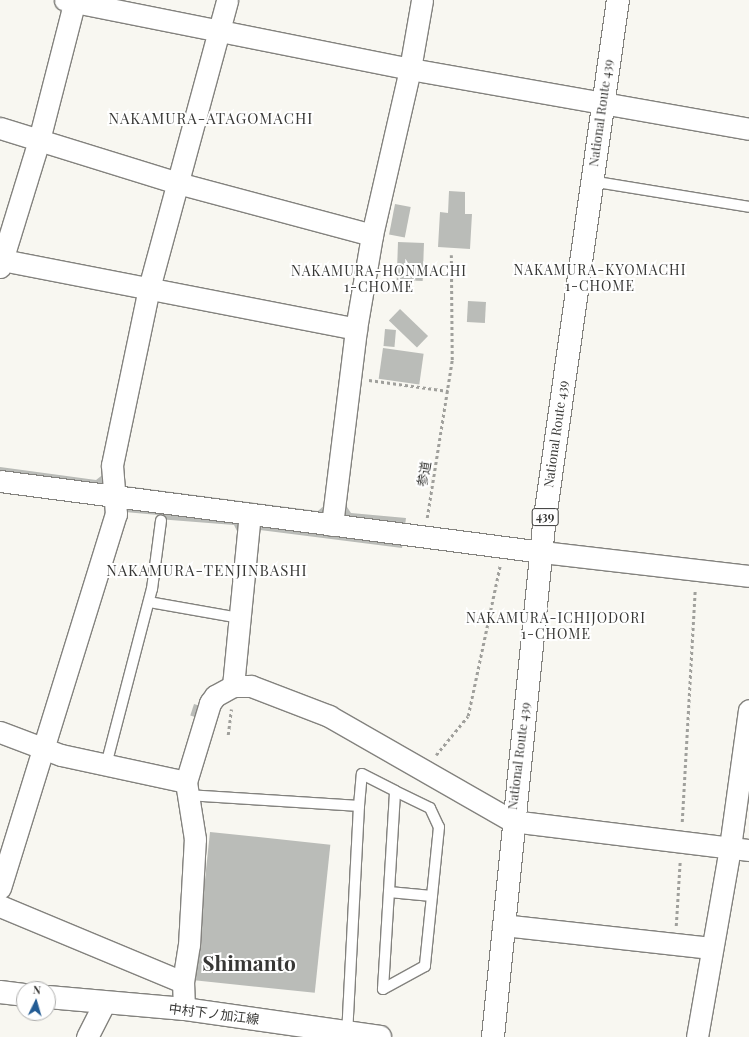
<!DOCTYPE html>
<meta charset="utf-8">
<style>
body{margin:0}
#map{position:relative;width:749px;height:1037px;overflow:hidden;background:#f8f7f1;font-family:"Playfair Display","Noto Sans JP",serif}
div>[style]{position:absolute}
.building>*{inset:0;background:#babcb8;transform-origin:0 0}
.path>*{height:2.5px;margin-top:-1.25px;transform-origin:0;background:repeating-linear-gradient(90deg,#a0a09c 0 3px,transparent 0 6px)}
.roads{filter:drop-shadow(1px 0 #83827e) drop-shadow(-1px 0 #83827e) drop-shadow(0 1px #83827e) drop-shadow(0 -1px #83827e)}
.service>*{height:10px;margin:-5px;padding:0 5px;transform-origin:5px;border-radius:5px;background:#fff}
.minor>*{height:21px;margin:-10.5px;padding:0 10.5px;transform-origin:10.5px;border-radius:10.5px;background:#fff}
.secondary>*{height:22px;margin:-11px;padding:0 11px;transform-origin:11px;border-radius:11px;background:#fff}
.trunk>*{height:22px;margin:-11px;padding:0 11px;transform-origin:11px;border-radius:11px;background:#fff}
span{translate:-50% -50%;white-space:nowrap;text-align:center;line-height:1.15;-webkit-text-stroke:4px #fff;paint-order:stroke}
.shield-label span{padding:1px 3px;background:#fff;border:1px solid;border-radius:3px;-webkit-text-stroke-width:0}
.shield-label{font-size:12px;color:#373735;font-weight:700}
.street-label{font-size:13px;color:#373735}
.neighbourhood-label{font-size:14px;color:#373735;letter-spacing:1px}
.quarter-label{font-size:15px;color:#373735;letter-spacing:1px}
.town-label{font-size:21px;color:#373735;font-weight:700}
.north{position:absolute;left:16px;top:981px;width:40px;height:40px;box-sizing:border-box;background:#fff;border:1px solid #afafae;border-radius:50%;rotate:5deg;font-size:11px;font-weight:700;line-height:16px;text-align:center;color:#373735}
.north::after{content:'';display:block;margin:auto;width:14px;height:18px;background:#235c94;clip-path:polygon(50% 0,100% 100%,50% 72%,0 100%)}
</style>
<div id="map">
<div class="building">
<i style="clip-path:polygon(449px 191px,465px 192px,465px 214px,472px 214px,470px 249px,438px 247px,440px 212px,448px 213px)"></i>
<i style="left:395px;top:204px;width:16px;height:31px;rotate:11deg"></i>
<i style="left:398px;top:242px;width:26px;height:38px;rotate:2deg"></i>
<i style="left:468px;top:301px;width:18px;height:21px;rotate:3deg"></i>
<i style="left:400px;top:309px;width:39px;height:16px;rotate:44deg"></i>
<i style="left:385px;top:329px;width:11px;height:17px;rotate:5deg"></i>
<i style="left:383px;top:348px;width:41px;height:31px;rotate:8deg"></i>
<i style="clip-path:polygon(0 467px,96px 480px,105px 473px,119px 475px,126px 486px,318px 511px,328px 502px,341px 498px,351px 513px,406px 518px,402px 548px,260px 530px,253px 536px,239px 535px,234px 525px,158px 519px,158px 515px,125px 512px,111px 507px,0 493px)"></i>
<i style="left:194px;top:704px;width:6px;height:12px;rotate:18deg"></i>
<i style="left:210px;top:832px;width:121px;height:149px;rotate:6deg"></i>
</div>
<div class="path">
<i style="left:369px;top:380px;width:80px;rotate:7.9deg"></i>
<i style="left:427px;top:518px;width:160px;rotate:-81deg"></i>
<i style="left:452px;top:360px;width:105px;rotate:-90.5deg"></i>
<i style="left:228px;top:735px;width:26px;rotate:-83deg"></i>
<i style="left:436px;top:755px;width:50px;rotate:-50.6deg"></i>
<i style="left:468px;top:716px;width:154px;rotate:-78deg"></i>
<i style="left:682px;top:822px;width:233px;rotate:-86.8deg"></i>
<i style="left:676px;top:926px;width:65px;rotate:-86.5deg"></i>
</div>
<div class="roads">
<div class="service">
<i style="left:591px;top:181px;width:160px;rotate:9.3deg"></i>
<i style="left:149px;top:602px;width:92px;rotate:10deg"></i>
<i style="left:106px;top:765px;width:182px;rotate:-75.4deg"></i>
<i style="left:152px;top:589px;width:69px;rotate:-82.5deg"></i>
<i style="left:188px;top:795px;width:171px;rotate:3.7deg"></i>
<i style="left:359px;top:806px;width:226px;rotate:93deg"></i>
<i style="left:359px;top:806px;width:32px;rotate:-85deg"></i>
<i style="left:362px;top:774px;width:37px;rotate:27deg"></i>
<i style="left:395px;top:791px;width:39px;rotate:26deg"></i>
<i style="left:430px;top:808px;width:21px;rotate:65deg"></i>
<i style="left:439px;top:827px;width:140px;rotate:95.8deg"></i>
<i style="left:425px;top:966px;width:48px;rotate:151.3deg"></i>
<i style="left:383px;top:989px;width:198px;rotate:-86.5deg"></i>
<i style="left:389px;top:892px;width:43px;rotate:5.3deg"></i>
</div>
<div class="minor">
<i style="left:65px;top:0;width:352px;rotate:11.3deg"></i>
<i style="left:410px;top:69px;width:344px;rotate:10deg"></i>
<i style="left:0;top:128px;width:186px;rotate:17.2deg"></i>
<i style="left:178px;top:183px;width:201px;rotate:15deg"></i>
<i style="left:2px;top:260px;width:361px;rotate:11deg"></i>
<i style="left:0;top:267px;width:133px;rotate:-72.9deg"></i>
<i style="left:39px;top:140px;width:145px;rotate:-75.6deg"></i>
<i style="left:0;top:481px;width:547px;rotate:7.46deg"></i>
<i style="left:542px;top:552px;width:208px;rotate:6.6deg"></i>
<i style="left:332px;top:525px;width:197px;rotate:-83deg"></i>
<i style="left:356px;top:329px;width:95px;rotate:-80.3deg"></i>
<i style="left:372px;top:235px;width:170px;rotate:-77.1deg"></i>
<i style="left:410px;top:69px;width:70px;rotate:-80.1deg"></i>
<i style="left:233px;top:686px;width:173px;rotate:-84.4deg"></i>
<i style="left:0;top:732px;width:65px;rotate:20.7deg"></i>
<i style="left:61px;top:755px;width:128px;rotate:12.2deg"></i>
<i style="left:0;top:888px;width:392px;rotate:-72.8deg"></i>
<i style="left:116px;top:514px;width:49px;rotate:-94.7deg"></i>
<i style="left:112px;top:465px;width:181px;rotate:-78.2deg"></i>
<i style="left:149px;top:288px;width:298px;rotate:-74.8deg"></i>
<i style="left:0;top:906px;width:198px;rotate:22.6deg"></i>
<i style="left:503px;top:925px;width:208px;rotate:6.3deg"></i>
<i style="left:184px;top:1009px;width:27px;rotate:-92deg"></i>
<i style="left:183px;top:982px;width:37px;rotate:-81deg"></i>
<i style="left:189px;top:945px;width:106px;rotate:-86.8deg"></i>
<i style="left:195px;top:839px;width:58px;rotate:-99deg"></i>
<i style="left:186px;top:782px;width:83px;rotate:-73.1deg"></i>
<i style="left:210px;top:703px;width:9px;rotate:-54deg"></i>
<i style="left:215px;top:696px;width:21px;rotate:-29deg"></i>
<i style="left:233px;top:686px;width:18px"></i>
<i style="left:251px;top:686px;width:84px;rotate:21deg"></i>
<i style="left:329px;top:716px;width:211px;rotate:29.8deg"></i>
<i style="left:512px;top:821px;width:239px;rotate:7deg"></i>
<i style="left:87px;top:1037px;width:38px;rotate:-63deg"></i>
<i style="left:697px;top:1037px;width:193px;rotate:-80.1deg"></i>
<i style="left:730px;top:847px;width:138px;rotate:-82.1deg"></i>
</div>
<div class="secondary">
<i style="left:0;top:992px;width:24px;rotate:7deg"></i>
<i style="left:48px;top:997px;width:137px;rotate:5deg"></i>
<i style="left:184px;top:1009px;width:198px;rotate:8.1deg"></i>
</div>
<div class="trunk">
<i style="left:493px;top:1037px;width:515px;rotate:-84.31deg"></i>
<i style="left:544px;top:525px;width:530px;rotate:-81.98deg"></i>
</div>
</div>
<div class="shield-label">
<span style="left:545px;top:517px">439</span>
</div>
<div class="street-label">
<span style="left:601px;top:113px;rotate:-82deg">National Route 439</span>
<span style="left:556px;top:434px;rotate:-82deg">National Route 439</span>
<span style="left:424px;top:474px;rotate:-80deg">参道</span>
<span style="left:519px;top:756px;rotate:-83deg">National Route 439</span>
<span style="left:214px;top:1014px;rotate:7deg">中村下ノ加江線</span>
</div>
<div class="neighbourhood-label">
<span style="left:600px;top:278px">NAKAMURA-KYOMACHI<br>1-CHOME</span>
<span style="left:379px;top:279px">NAKAMURA-HONMACHI<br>1-CHOME</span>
<span style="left:556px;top:626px">NAKAMURA-ICHIJODORI<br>1-CHOME</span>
</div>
<div class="quarter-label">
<span style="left:211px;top:119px">NAKAMURA-ATAGOMACHI</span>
<span style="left:207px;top:571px">NAKAMURA-TENJINBASHI</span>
</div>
<div class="town-label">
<span style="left:249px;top:962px">Shimanto</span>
</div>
<div class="north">N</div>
</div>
